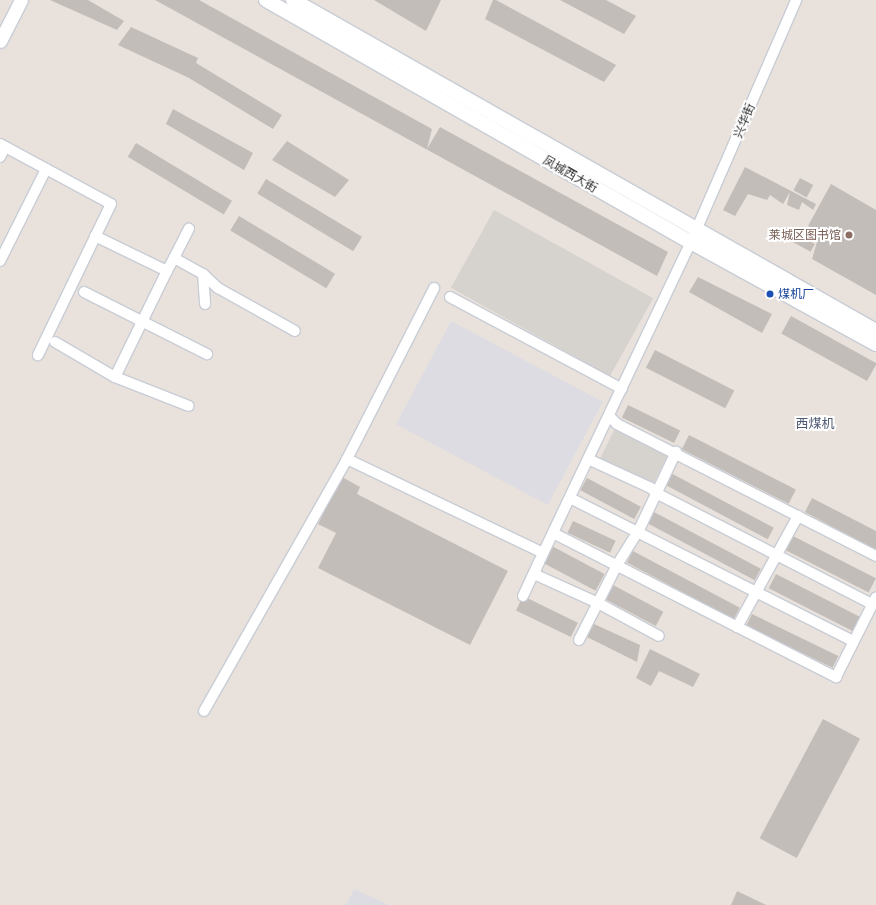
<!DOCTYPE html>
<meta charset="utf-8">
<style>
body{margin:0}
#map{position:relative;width:876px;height:905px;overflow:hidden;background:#e9e2dc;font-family:Cabin,"Noto Sans SC",sans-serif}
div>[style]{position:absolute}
.industrial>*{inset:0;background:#dddce2;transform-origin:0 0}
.plaza>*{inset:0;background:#d6d2ce;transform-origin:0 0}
.building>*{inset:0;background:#c2bdb8;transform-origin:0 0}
.roads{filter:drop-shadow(1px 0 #c8ccd5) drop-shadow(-1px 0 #c8ccd5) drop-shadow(0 1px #c8ccd5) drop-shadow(0 -1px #c8ccd5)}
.minor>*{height:10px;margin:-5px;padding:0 5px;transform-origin:5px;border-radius:5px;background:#fff}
.tertiary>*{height:13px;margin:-6.5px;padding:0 6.5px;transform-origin:6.5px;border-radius:6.5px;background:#fff}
.secondary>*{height:14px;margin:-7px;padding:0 7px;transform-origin:7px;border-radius:7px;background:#fff}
.dots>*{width:11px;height:11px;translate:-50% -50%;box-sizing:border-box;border:2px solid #fff;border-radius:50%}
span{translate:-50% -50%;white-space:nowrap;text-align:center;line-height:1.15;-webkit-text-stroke:4px #fff;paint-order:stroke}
.street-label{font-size:12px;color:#292929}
.education-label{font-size:12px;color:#785e54}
.right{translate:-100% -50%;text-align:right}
.transit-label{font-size:12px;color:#164399}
.left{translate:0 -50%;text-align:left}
.neighbourhood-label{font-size:13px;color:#4f5974}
</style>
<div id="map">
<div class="industrial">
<i style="left:451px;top:321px;width:172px;height:117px;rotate:28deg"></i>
<i style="clip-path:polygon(354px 889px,389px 905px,346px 905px)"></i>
</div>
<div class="plaza">
<i style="left:494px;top:210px;width:182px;height:89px;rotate:29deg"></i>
<i style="left:617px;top:424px;width:59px;height:42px;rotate:26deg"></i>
</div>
<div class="building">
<i style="clip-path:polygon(50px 0,88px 0,124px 21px,117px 30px)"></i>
<i style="clip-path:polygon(155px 0,199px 0,432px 129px,427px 149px,440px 127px,668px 252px,657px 276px)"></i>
<i style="clip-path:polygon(374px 0,441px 0,426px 31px)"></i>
<i style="clip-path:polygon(493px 0,496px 0,616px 65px,604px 82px,485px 19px)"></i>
<i style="clip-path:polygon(560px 0,606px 0,636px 16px,624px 34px)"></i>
<i style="clip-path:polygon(131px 27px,198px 58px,196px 63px,282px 115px,273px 129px,189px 78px,118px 45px)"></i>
<i style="clip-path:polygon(173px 109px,253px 153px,244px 170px,166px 124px)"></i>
<i style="clip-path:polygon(287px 141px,349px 180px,335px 197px,272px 160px)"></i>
<i style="left:136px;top:143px;width:112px;height:16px;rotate:31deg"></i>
<i style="clip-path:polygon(745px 167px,816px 204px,813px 210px,802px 202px,799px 210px,787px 205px,790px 192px,783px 204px,770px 195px,767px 200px,748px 194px,735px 216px,723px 210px)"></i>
<i style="left:800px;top:178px;width:15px;height:14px;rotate:28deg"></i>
<i style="left:266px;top:179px;width:112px;height:17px;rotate:31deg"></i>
<i style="clip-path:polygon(831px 184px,876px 210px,876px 295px,812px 259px,820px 232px,808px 226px)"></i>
<i style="left:239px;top:216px;width:112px;height:17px;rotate:31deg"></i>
<i style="left:786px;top:228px;width:33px;height:9px;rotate:29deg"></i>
<i style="clip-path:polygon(698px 277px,772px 314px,762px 333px,689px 292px)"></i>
<i style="left:791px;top:316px;width:98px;height:20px;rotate:29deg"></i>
<i style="left:655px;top:350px;width:89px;height:20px;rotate:27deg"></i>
<i style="left:628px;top:405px;width:58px;height:14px;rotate:26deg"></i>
<i style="left:689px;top:435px;width:120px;height:16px;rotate:27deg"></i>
<i style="left:667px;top:471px;width:121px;height:13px;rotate:28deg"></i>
<i style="clip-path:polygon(342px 477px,360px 487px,357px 494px,508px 571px,470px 645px,318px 568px,336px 533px,318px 524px)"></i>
<i style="left:587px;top:478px;width:61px;height:14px;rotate:28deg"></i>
<i style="clip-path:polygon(812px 498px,876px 531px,876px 550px,805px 512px)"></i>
<i style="left:654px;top:512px;width:121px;height:13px;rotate:28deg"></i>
<i style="left:573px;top:521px;width:47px;height:13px;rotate:25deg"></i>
<i style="left:793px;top:536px;width:93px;height:16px;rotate:27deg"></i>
<i style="left:548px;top:544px;width:64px;height:19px;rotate:28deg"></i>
<i style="left:633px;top:551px;width:121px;height:13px;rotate:28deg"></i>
<i style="left:776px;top:574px;width:94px;height:16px;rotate:27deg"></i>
<i style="left:613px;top:585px;width:57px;height:16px;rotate:28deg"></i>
<i style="left:523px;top:596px;width:61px;height:16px;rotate:26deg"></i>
<i style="left:752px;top:614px;width:96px;height:13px;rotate:26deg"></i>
<i style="clip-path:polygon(594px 624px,640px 645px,637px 662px,587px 637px)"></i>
<i style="clip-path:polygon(650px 649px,700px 674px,693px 687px,659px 671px,651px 686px,636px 678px)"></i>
<i style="left:823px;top:719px;width:42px;height:135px;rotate:28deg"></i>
<i style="clip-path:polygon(737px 891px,766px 905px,731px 905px)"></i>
</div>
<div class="roads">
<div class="minor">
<i style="left:0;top:144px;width:126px;rotate:28.4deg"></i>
<i style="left:111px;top:204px;width:168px;rotate:115.8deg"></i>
<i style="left:0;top:157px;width:11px;rotate:-63deg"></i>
<i style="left:174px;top:258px;width:33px;rotate:-63deg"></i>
<i style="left:0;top:261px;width:103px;rotate:-63.4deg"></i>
<i style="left:167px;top:271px;width:15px;rotate:-62deg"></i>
<i style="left:174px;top:258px;width:33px;rotate:29deg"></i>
<i style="left:203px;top:274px;width:30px;rotate:86deg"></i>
<i style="left:203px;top:274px;width:21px;rotate:43deg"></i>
<i style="left:218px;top:288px;width:88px;rotate:29.2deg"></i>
<i style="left:84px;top:292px;width:138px;rotate:26.8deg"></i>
<i style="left:450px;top:297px;width:195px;rotate:28.1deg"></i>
<i style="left:55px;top:342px;width:69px;rotate:30.3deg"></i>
<i style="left:115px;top:377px;width:118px;rotate:-63.9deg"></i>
<i style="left:167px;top:271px;width:80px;rotate:-154.1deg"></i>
<i style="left:115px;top:377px;width:79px;rotate:21.4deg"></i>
<i style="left:609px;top:416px;width:11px;rotate:45deg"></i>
<i style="left:617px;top:424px;width:291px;rotate:27deg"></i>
<i style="left:347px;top:459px;width:217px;rotate:25.6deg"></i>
<i style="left:588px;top:459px;width:69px;rotate:24.7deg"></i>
<i style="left:651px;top:488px;width:7px;rotate:45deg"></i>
<i style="left:656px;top:493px;width:243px;rotate:27.2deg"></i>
<i style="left:570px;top:498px;width:317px;rotate:26.8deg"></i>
<i style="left:553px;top:533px;width:318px;rotate:27deg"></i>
<i style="left:836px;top:677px;width:89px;rotate:-63.4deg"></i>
<i style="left:539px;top:562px;width:354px;rotate:-64.6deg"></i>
<i style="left:691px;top:242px;width:264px;rotate:-66.5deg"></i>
<i style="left:523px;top:596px;width:38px;rotate:-65deg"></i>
<i style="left:539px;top:562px;width:13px;rotate:113deg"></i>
<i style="left:534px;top:574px;width:70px;rotate:24.4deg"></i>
<i style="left:598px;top:603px;width:69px;rotate:28.4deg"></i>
<i style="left:737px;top:627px;width:127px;rotate:-61.2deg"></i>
<i style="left:579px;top:640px;width:84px;rotate:-63.1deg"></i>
<i style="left:617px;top:565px;width:39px;rotate:-58deg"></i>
<i style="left:638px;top:532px;width:89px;rotate:-64.6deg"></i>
<i style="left:204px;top:711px;width:290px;rotate:-60.4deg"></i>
<i style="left:347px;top:459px;width:192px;rotate:-63deg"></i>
</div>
<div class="tertiary">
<i style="left:0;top:41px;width:46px;rotate:-62.9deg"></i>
</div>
<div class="secondary">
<i style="left:266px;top:0;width:489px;rotate:29.7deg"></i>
<i style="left:691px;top:242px;width:211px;rotate:28.9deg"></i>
<i style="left:293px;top:0;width:670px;rotate:29.59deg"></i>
</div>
</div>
<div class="dots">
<i style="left:849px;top:235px;background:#8d6e63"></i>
<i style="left:770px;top:294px;background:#1a4fb4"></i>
</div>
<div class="street-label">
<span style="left:744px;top:121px;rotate:-67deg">兴华街</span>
<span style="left:570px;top:174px;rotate:30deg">凤城西大街</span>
</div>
<div class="education-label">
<span class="right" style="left:841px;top:235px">莱城区图书馆</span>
</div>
<div class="transit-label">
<span class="left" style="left:778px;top:294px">煤机厂</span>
</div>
<div class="neighbourhood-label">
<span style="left:815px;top:423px">西煤机</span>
</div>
</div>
